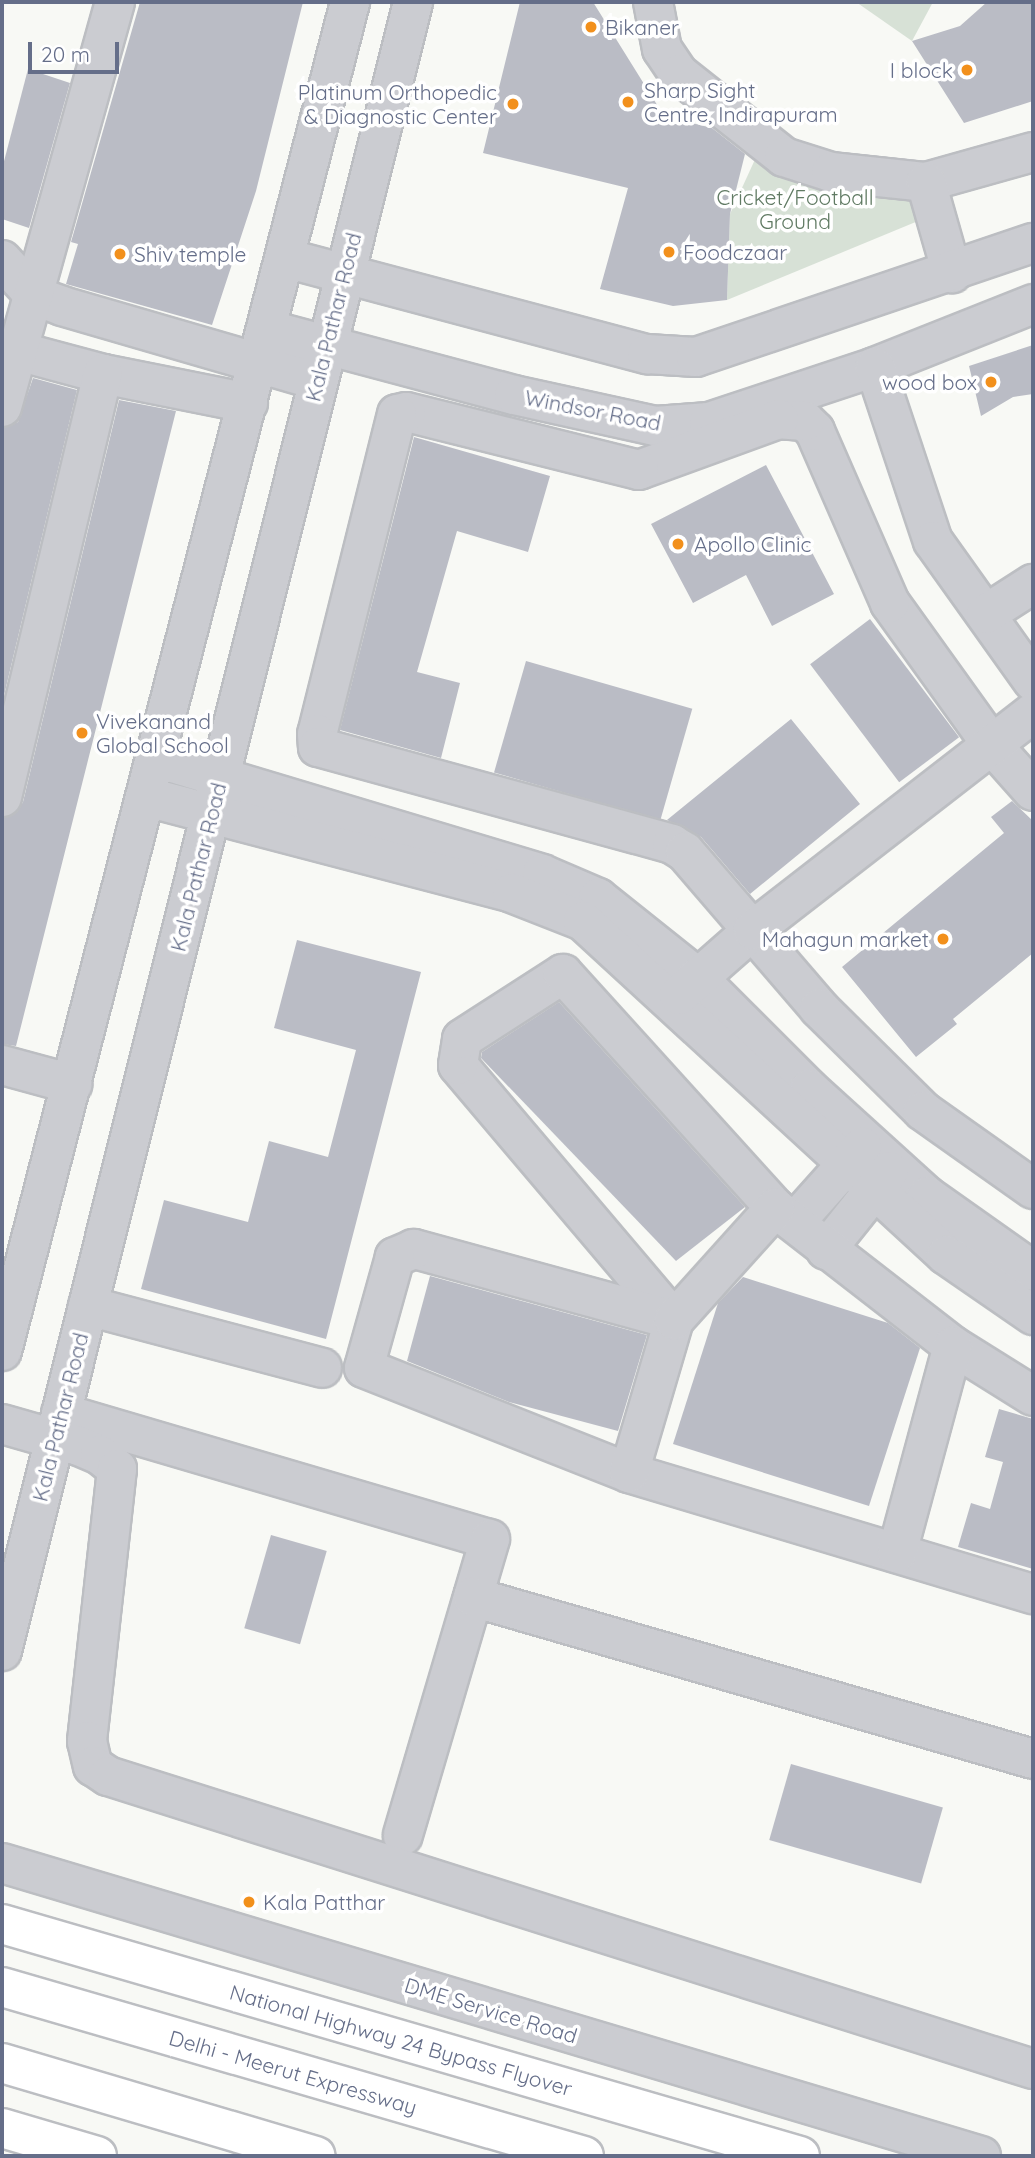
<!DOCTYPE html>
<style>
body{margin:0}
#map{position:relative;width:1035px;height:2158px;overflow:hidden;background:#f8f9f5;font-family:Quicksand,sans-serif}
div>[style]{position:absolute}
.green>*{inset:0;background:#d7e1d6}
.building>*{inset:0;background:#babcc5;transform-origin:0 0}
.roads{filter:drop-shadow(2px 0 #bcbec2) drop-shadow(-2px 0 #bcbec2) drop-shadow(0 2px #bcbec2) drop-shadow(0 -2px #bcbec2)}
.minor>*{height:38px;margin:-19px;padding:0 19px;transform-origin:19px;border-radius:19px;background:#cbccd1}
.highway>*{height:38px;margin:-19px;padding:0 19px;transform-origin:19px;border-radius:19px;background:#fff}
.dots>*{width:19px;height:19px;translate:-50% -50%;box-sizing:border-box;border:4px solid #fff;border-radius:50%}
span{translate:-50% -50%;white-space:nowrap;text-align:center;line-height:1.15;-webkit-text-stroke:7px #fff;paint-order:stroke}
.poi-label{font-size:21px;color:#656e89}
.left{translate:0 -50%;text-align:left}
.right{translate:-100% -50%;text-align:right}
.park-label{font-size:21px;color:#607a63}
.street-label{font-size:21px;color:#656e89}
.frame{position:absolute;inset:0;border:4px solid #656e89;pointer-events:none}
.scale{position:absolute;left:28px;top:42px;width:91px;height:32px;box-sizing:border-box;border:4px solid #656e89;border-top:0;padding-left:9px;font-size:21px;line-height:24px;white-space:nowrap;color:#656e89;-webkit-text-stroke:5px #fff;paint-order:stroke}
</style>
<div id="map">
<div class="green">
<i style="clip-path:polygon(856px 2px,933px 2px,912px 41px)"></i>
<i style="clip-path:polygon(763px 142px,926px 182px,935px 214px,727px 300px,730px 214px)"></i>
</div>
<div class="building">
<i style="clip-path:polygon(140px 2px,303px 2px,256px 191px,212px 325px,66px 284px,78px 244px,71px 242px)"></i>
<i style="clip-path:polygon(520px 2px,593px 2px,664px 116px,712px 128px,745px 154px,730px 214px,727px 300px,673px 306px,600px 289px,628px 188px,483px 153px)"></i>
<i style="clip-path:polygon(987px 2px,1033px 2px,1033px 101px,964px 123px,912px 41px,960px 26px)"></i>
<i style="clip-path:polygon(28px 69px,70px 83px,29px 228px,2px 219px,2px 169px)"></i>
<i style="clip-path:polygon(1033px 345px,1033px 394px,1013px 397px,981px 416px,969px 366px)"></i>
<i style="clip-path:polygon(33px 378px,77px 390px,2px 704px,2px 428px,18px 422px)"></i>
<i style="clip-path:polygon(119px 400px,176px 411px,16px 1046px,2px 1044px,2px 818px,17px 812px,23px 802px)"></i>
<i style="clip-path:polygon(414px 437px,550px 476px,528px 552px,457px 531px,417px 672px,460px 683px,441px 758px,340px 730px)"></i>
<i style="clip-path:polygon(766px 465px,834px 594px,772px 626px,746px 575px,693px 603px,651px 524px)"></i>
<i style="left:870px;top:619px;width:148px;height:75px;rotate:53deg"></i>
<i style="left:526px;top:661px;width:173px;height:116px;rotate:16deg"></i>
<i style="clip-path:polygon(791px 719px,860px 804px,750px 894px,701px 837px,667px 820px)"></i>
<i style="clip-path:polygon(1012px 801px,1033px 821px,1033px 953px,953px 1019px,957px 1024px,916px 1057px,842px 967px,1004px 833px,991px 817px)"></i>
<i style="clip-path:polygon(297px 940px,421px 972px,326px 1339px,141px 1289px,164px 1200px,248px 1222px,269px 1141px,328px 1157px,356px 1050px,274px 1028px)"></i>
<i style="clip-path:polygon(559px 1002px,745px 1207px,676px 1261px,481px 1058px,482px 1052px)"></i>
<i style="clip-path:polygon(430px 1276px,647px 1335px,618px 1431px,509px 1402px,407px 1361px)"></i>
<i style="clip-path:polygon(743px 1277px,888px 1323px,920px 1348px,869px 1506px,673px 1444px,718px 1303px)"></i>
<i style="clip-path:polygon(999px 1409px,1033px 1419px,1033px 1569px,958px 1547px,971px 1503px,990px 1509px,1003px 1462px,985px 1457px)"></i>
<i style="left:271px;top:1535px;width:58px;height:97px;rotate:16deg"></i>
<i style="left:791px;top:1764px;width:158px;height:79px;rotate:16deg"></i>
</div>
<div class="roads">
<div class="minor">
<i style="left:653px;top:2px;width:48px;rotate:79.2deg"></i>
<i style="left:662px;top:49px;width:30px;rotate:56deg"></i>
<i style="left:679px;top:74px;width:134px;rotate:38.3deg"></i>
<i style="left:784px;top:157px;width:49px;rotate:17.7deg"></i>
<i style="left:831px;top:172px;width:96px;rotate:6deg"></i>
<i style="left:926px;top:182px;width:111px;rotate:-15.7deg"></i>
<i style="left:926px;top:182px;width:95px;rotate:74.1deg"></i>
<i style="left:285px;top:258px;width:375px;rotate:14.9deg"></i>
<i style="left:647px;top:354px;width:49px;rotate:3.5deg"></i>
<i style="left:696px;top:357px;width:356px;rotate:-18.7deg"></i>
<i style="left:2px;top:260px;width:49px;rotate:47.5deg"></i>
<i style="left:35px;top:296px;width:29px;rotate:20deg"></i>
<i style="left:62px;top:306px;width:266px;rotate:16.2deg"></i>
<i style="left:266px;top:329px;width:257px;rotate:14.9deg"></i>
<i style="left:514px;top:395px;width:144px;rotate:12.4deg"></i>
<i style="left:655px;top:426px;width:54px;rotate:-4.2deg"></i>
<i style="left:709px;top:422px;width:175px;rotate:-18.3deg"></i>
<i style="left:875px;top:367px;width:170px;rotate:-21.7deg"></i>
<i style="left:14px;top:350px;width:92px;rotate:15.1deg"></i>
<i style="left:103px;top:374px;width:148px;rotate:11.3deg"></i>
<i style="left:875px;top:367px;width:183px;rotate:71.6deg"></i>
<i style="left:933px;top:541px;width:172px;rotate:54.5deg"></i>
<i style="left:2px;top:407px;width:420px;rotate:-74.4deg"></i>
<i style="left:986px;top:614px;width:56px;rotate:-32.6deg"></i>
<i style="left:156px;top:758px;width:403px;rotate:16.7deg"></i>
<i style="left:542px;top:874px;width:61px;rotate:23.2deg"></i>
<i style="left:598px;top:898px;width:127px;rotate:38.6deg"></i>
<i style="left:697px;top:977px;width:158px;rotate:45deg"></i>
<i style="left:809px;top:1089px;width:159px;rotate:42.2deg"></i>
<i style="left:927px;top:1196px;width:130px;rotate:35.3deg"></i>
<i style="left:1033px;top:791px;width:62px;rotate:-131.7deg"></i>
<i style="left:992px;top:745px;width:175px;rotate:-125.7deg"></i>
<i style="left:890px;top:603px;width:188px;rotate:-113.6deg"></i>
<i style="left:815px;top:431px;width:14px;rotate:-135deg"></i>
<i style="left:805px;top:421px;width:26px;rotate:-176deg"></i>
<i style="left:779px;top:419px;width:149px;rotate:160deg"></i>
<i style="left:639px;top:470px;width:240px;rotate:-166deg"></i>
<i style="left:406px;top:412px;width:9px;rotate:167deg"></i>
<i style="left:397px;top:414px;width:330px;rotate:104deg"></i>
<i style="left:317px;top:734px;width:13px;rotate:86deg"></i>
<i style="left:318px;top:747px;width:367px;rotate:15.3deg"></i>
<i style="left:672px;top:844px;width:15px;rotate:32deg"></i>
<i style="left:685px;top:852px;width:206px;rotate:49.3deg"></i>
<i style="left:819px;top:1008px;width:146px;rotate:44.7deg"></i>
<i style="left:923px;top:1111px;width:135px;rotate:35.3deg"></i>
<i style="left:2px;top:797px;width:435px;rotate:-76.6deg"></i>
<i style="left:147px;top:797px;width:377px;rotate:14.7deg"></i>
<i style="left:512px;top:893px;width:76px;rotate:21.5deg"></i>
<i style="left:583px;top:921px;width:493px;rotate:42.6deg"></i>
<i style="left:946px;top:1255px;width:106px;rotate:34.6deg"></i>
<i style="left:679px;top:995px;width:98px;rotate:-41.3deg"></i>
<i style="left:753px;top:930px;width:354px;rotate:-37.8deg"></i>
<i style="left:2px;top:1065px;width:73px;rotate:15.2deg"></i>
<i style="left:795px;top:1222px;width:101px;rotate:-48.2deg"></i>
<i style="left:826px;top:1250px;width:101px;rotate:-51.4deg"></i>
<i style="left:88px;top:1306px;width:242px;rotate:14.8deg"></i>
<i style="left:674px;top:1320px;width:334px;rotate:-130.3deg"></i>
<i style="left:458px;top:1065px;width:26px;rotate:-81deg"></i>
<i style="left:462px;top:1039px;width:120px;rotate:-32.8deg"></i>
<i style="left:563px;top:974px;width:316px;rotate:47.8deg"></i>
<i style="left:775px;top:1208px;width:225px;rotate:37.8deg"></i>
<i style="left:953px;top:1346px;width:94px;rotate:32deg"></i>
<i style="left:674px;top:1320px;width:270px;rotate:-164.7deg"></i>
<i style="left:414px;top:1249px;width:21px;rotate:157deg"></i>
<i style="left:395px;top:1257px;width:115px;rotate:105.6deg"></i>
<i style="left:364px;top:1368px;width:285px;rotate:21.6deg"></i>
<i style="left:629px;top:1473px;width:422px;rotate:16.7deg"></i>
<i style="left:2px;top:1351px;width:1393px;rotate:-75.53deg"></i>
<i style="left:61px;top:1413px;width:447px;rotate:16.4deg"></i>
<i style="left:490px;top:1539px;width:309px;rotate:106.4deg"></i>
<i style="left:2px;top:1424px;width:80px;rotate:15.9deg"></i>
<i style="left:79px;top:1446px;width:23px;rotate:23deg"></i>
<i style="left:100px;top:1455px;width:22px;rotate:39deg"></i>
<i style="left:117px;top:1469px;width:274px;rotate:96.3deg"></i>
<i style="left:87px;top:1741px;width:26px;rotate:77deg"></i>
<i style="left:93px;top:1766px;width:18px;rotate:34deg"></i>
<i style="left:108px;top:1776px;width:970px;rotate:17.58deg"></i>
<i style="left:629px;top:1473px;width:159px;rotate:-73.6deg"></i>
<i style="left:674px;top:1320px;width:151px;rotate:-48deg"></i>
<i style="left:897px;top:1553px;width:214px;rotate:-74.9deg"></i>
<i style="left:473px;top:1597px;width:583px;rotate:16.13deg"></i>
<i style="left:2px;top:1651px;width:1699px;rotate:-76deg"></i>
<i style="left:2px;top:1863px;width:1022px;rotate:16.66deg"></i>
</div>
<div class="highway">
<i style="left:2px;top:1924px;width:831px;rotate:16.21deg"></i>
<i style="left:2px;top:1987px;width:606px;rotate:16.19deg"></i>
<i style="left:2px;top:2063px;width:327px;rotate:16.5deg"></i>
<i style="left:2px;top:2128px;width:99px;rotate:16.4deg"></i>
</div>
</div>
<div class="dots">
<i style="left:591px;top:27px;background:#f2901c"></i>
<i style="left:967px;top:70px;background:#f2901c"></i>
<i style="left:628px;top:102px;background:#f2901c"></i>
<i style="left:513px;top:104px;background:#f2901c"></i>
<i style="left:669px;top:252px;background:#f2901c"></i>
<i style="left:120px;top:254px;background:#f2901c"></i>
<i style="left:991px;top:382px;background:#f2901c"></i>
<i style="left:678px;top:544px;background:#f2901c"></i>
<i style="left:82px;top:733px;background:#f2901c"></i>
<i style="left:943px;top:939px;background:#f2901c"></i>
<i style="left:249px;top:1902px;background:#f2901c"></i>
</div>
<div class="poi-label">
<span class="left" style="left:605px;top:27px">Bikaner</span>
<span class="right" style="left:953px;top:70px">I block</span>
<span class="left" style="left:644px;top:102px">Sharp Sight<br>Centre, Indirapuram</span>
<span class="right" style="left:497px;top:104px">Platinum Orthopedic<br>&amp; Diagnostic Center</span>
<span class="left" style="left:683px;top:252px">Foodczaar</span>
<span class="left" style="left:134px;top:254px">Shiv temple</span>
<span class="right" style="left:977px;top:382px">wood box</span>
<span class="left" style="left:694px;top:544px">Apollo Clinic</span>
<span class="left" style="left:96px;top:733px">Vivekanand<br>Global School</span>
<span class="right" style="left:929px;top:939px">Mahagun market</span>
<span class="left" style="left:263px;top:1902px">Kala Patthar</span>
</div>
<div class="park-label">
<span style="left:795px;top:209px">Cricket/Football<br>Ground</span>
</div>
<div class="street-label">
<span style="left:333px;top:317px;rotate:-76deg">Kala Pathar Road</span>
<span style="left:593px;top:410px;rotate:11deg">Windsor Road</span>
<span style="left:198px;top:867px;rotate:-76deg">Kala Pathar Road</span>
<span style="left:60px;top:1417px;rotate:-76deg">Kala Pathar Road</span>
<span style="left:491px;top:2010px;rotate:17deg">DME Service Road</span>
<span style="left:401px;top:2040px;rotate:16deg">National Highway 24 Bypass Flyover</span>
<span style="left:293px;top:2072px;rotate:16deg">Delhi - Meerut Expressway</span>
</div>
<div class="frame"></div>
<div class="scale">20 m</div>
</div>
